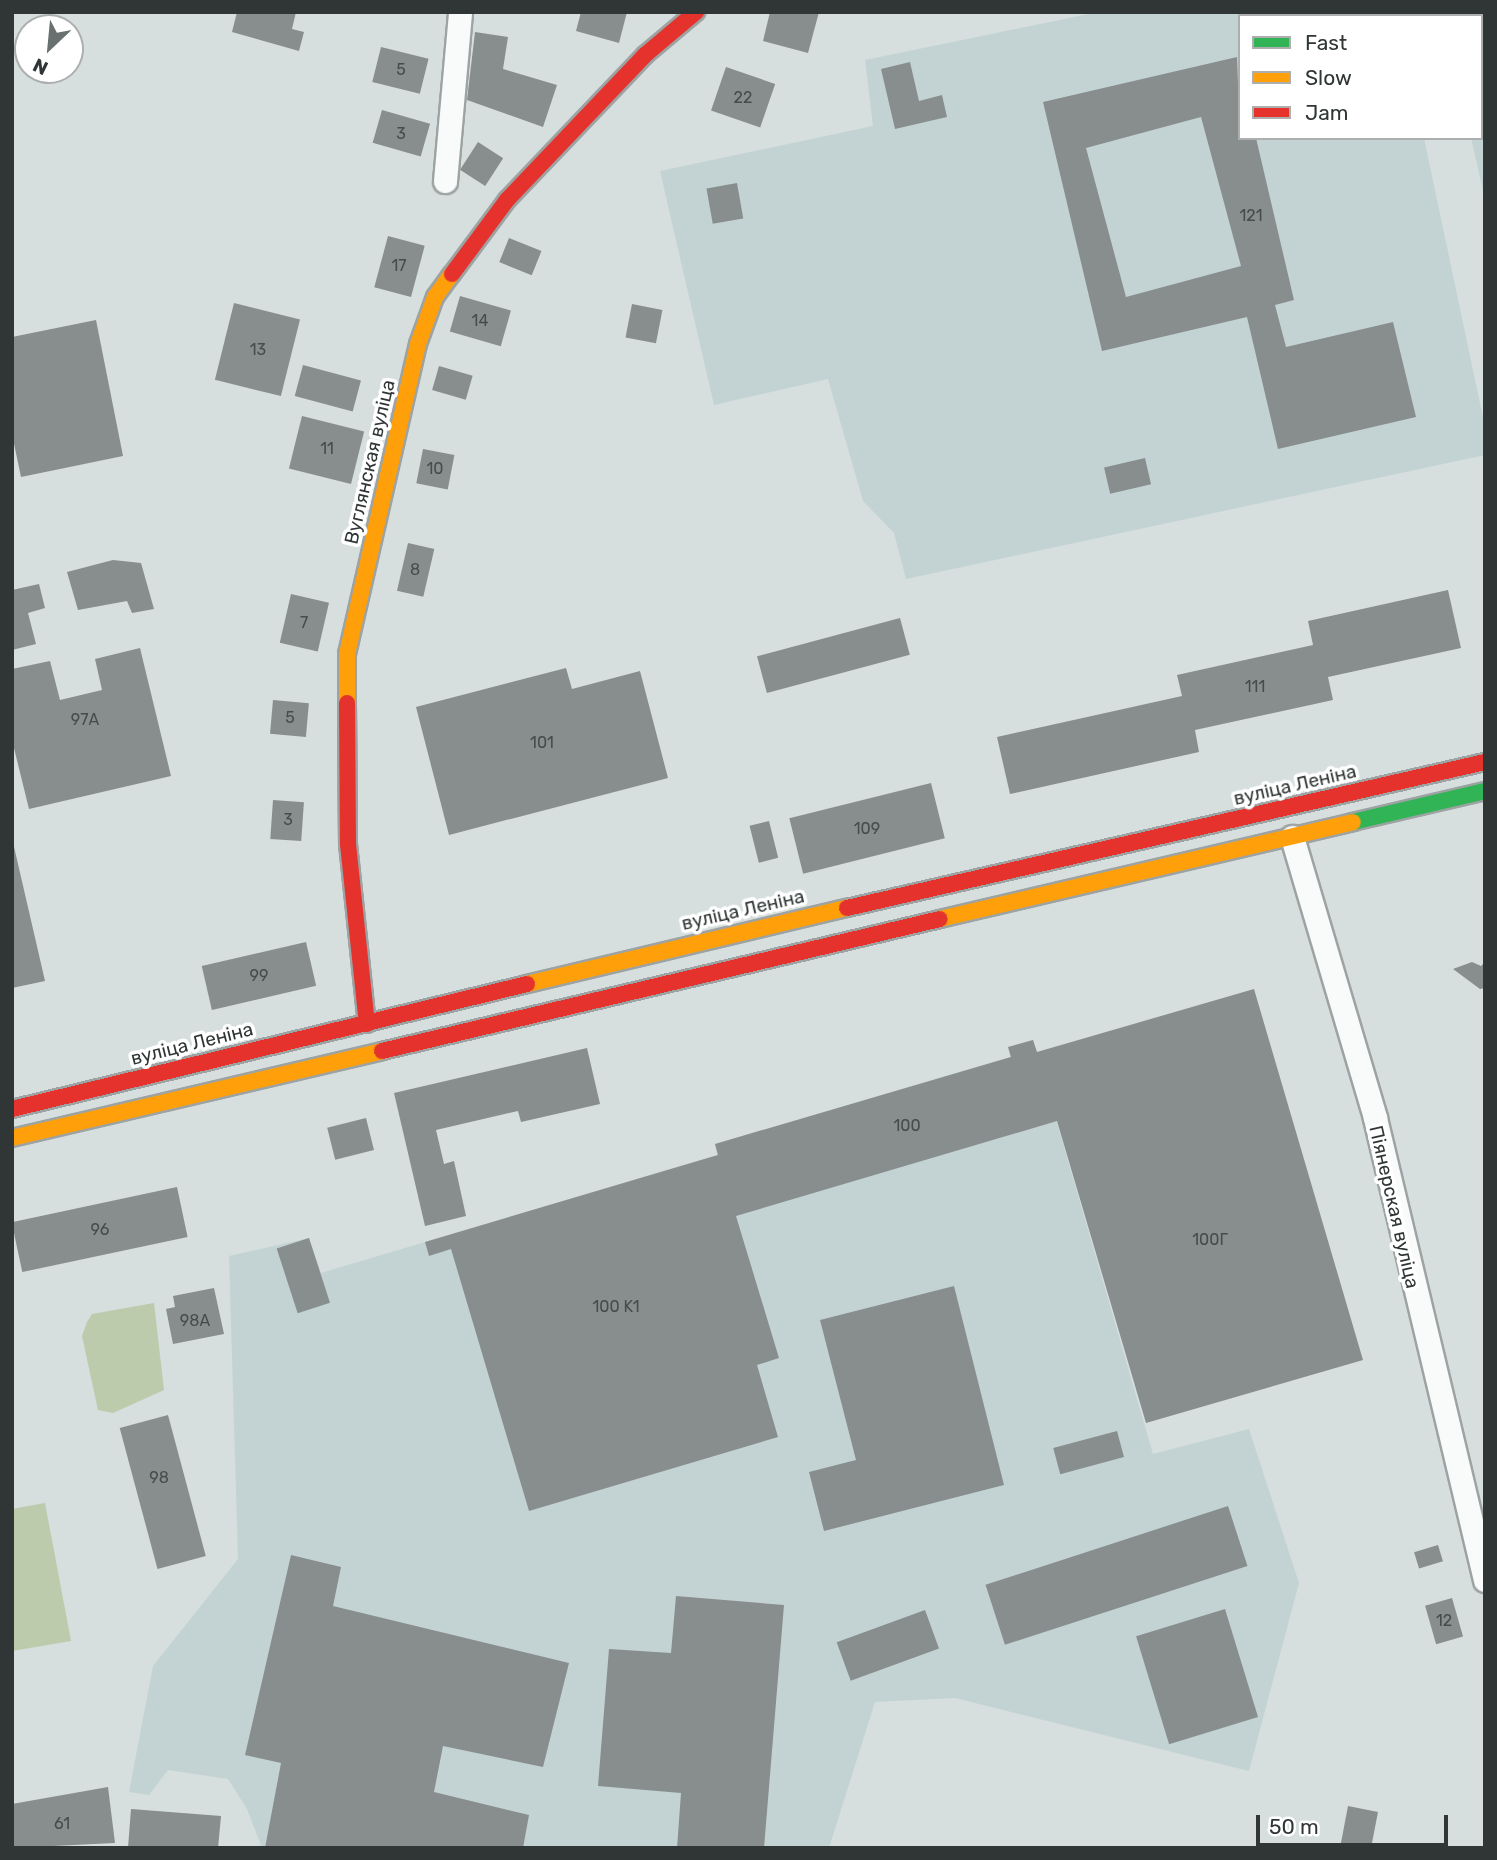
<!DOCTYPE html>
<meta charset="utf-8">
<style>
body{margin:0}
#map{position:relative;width:1497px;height:1860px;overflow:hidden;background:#d6dede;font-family:Rubik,sans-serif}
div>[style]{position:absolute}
.built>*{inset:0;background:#c3d3d3}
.green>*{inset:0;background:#bccbac}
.building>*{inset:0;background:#888e8d;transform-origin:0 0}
.roads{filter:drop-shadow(2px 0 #9da3a3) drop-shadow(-2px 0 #9da3a3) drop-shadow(0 2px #9da3a3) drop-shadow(0 -2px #9da3a3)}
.street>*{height:23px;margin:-11.5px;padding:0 11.5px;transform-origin:11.5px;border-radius:11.5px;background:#f9fafa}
.fast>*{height:16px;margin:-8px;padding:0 8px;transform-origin:8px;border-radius:8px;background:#30b455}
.slow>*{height:16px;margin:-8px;padding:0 8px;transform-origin:8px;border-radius:8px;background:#ff9f0a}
.jam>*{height:16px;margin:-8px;padding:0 8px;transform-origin:8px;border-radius:8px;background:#e5322d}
span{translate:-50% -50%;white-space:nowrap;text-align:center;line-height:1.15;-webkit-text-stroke:7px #fff;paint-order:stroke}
.number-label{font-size:16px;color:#454c4b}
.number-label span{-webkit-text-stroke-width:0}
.street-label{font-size:19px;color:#2f3635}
.frame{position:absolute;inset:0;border:14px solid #2f3635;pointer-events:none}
.legend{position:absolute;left:1238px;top:14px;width:245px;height:126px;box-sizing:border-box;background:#fff;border:2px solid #acafae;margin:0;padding:9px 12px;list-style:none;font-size:21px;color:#2f3635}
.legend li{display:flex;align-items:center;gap:14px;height:35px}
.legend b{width:35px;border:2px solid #acafae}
.north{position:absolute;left:14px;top:14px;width:70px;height:70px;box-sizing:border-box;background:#fff;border:2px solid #acafae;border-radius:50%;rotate:206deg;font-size:19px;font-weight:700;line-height:28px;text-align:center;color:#2f3635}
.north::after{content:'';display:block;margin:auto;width:24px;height:32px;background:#697170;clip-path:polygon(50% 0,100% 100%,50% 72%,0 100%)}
.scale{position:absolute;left:1256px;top:1815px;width:192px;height:32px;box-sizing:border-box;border:4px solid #2f3635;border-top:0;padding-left:9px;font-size:21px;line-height:24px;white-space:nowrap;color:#2f3635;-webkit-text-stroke:5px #fff;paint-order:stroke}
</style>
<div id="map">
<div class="built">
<i style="clip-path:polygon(1098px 12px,1399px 12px,1400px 16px,1240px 16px,1240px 138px,1424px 138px,1485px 427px,1485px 455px,906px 579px,894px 533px,863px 501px,828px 379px,714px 405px,660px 171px,873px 126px,865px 60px)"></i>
<i style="clip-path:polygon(1443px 12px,1485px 12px,1485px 199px,1471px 138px,1481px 138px,1481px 16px)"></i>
<i style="clip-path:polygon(1033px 1040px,1153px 1454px,1249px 1429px,1299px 1583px,1249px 1771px,955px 1698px,875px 1702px,829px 1848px,262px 1848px,247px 1809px,228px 1779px,168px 1770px,149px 1795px,129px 1792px,153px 1666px,238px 1559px,229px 1256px,309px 1238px,321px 1273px,717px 1155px,715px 1144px,1010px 1057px,1008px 1047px)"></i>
</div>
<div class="green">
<i style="clip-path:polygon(154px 1303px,164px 1390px,113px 1413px,98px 1410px,82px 1336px,87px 1322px,92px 1314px)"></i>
<i style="clip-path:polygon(45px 1503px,71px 1641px,12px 1651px,12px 1509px)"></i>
</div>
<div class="building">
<i style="clip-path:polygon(237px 12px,296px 12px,292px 29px,304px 32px,299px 51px,232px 32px)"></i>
<i style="clip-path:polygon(581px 12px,627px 12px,619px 43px,576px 31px)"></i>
<i style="clip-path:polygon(770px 12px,819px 12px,808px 53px,763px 41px)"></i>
<i style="clip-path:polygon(475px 32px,508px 37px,503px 69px,557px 85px,543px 127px,467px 100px)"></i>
<i style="left:381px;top:47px;width:49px;height:36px;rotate:14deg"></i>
<i style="clip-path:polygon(evenodd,1237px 57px,1240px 138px,1256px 138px,1294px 300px,1275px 305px,1286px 347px,1393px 322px,1416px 417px,1278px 449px,1247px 317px,1102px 351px,1043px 102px,1237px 57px,1201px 117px,1241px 266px,1126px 297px,1086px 148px,1201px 117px)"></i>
<i style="clip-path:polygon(910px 62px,919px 101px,942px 95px,947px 117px,895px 129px,881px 69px)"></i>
<i style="left:726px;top:67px;width:52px;height:46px;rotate:19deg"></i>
<i style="left:382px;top:110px;width:50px;height:34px;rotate:16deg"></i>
<i style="left:478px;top:142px;width:30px;height:33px;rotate:33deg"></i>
<i style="left:737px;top:183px;width:36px;height:31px;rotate:80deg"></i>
<i style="left:388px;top:236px;width:38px;height:53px;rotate:15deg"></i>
<i style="left:509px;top:238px;width:35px;height:26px;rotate:22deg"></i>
<i style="left:460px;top:296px;width:53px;height:37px;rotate:16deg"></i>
<i style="left:234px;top:303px;width:68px;height:79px;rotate:14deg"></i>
<i style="left:632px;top:304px;width:31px;height:34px;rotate:11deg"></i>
<i style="clip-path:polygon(96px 320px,123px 456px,21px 477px,12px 434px,12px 337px)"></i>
<i style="left:303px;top:365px;width:60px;height:32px;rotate:15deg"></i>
<i style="left:439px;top:366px;width:35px;height:25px;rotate:16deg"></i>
<i style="left:302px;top:416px;width:64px;height:54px;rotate:14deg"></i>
<i style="left:423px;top:449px;width:32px;height:35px;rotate:11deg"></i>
<i style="left:1145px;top:458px;width:27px;height:42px;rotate:77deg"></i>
<i style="left:408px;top:543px;width:27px;height:49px;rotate:13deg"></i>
<i style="clip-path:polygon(113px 560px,141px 563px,154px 609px,132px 613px,127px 601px,78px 610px,67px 572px)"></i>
<i style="clip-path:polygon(39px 584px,45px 608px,28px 613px,36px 644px,12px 650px,12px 590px)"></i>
<i style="clip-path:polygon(1448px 590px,1461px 648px,1328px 677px,1333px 700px,1195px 730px,1199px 752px,1010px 794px,997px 737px,1182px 696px,1177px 675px,1313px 645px,1308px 621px)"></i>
<i style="left:291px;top:594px;width:39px;height:50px;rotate:13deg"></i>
<i style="left:900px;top:618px;width:38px;height:148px;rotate:75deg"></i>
<i style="clip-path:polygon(140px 648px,171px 776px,29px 809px,12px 740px,12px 669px,50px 661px,60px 700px,102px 690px,95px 659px)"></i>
<i style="clip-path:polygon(566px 668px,572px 689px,640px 671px,668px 778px,449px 835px,416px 707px)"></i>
<i style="left:273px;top:700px;width:36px;height:34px;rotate:5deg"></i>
<i style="left:931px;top:783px;width:57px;height:146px;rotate:76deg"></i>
<i style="left:273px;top:800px;width:31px;height:39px;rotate:4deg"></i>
<i style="left:769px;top:821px;width:38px;height:20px;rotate:76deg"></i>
<i style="clip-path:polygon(12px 838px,45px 981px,12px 988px)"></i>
<i style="left:306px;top:942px;width:45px;height:107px;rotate:77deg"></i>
<i style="clip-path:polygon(1472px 962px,1481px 966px,1485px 962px,1485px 988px,1480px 989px,1453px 969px)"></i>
<i style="clip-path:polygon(1254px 989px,1363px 1360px,1146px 1423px,1057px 1121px,736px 1216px,779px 1358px,757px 1365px,778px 1437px,529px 1511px,451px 1249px,429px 1256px,425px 1242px,718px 1155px,715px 1144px,1011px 1057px,1008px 1047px,1033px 1040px,1037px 1052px)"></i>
<i style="clip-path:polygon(587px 1048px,600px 1104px,521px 1122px,518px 1111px,436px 1130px,444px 1164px,454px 1161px,466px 1216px,425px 1226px,394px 1093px)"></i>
<i style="left:366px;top:1118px;width:33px;height:40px;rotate:76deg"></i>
<i style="left:177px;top:1187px;width:51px;height:169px;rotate:78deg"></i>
<i style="left:309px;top:1238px;width:68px;height:34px;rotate:72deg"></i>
<i style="clip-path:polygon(954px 1286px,1004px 1485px,824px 1531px,809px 1472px,856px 1460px,820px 1320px)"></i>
<i style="clip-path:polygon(214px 1288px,224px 1334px,173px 1344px,166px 1309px,175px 1307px,173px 1296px)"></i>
<i style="left:168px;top:1415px;width:146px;height:50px;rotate:75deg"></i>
<i style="left:1117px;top:1431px;width:27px;height:66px;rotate:75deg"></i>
<i style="left:1228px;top:1506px;width:63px;height:255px;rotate:72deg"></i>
<i style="left:1438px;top:1545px;width:17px;height:25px;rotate:73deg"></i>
<i style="clip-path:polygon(291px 1555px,341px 1567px,333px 1606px,569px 1663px,543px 1767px,443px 1746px,434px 1792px,529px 1815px,523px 1848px,265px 1848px,281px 1763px,245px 1755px)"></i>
<i style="clip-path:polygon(676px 1596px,784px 1605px,764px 1848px,677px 1848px,681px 1793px,598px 1786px,609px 1649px,671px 1653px)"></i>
<i style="left:1452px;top:1598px;width:40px;height:28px;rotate:74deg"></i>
<i style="left:1225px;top:1609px;width:113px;height:93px;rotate:73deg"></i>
<i style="left:925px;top:1610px;width:41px;height:94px;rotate:70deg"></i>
<i style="clip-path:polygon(108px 1787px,115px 1843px,12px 1848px,12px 1804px)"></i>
<i style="clip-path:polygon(1348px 1806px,1378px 1812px,1371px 1848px,1340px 1848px)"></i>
<i style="clip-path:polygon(131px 1809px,221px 1816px,218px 1848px,128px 1848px)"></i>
</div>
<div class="roads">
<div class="street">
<i style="left:445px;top:181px;width:170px;rotate:-84.9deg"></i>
<i style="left:1292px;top:837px;width:293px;rotate:73.5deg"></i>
<i style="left:1375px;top:1118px;width:475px;rotate:76.6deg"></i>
</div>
<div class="fast">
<i style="left:1353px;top:822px;width:136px;rotate:-13.2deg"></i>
</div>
<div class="slow">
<i style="left:347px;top:703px;width:49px;rotate:-90deg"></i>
<i style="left:347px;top:654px;width:318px;rotate:-77.1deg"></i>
<i style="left:418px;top:344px;width:50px;rotate:-70.1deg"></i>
<i style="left:435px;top:297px;width:29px;rotate:-54deg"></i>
<i style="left:940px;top:919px;width:424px;rotate:-13.2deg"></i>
<i style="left:527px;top:984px;width:329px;rotate:-13.4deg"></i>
<i style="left:12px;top:1138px;width:380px;rotate:-13.2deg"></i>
</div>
<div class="jam">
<i style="left:452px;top:274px;width:92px;rotate:-53.4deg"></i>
<i style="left:507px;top:200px;width:200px;rotate:-46.4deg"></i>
<i style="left:645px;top:55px;width:67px;rotate:-40.1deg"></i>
<i style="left:347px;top:703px;width:141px;rotate:89.6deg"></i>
<i style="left:348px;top:844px;width:181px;rotate:84deg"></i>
<i style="left:847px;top:908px;width:654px;rotate:-12.89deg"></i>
<i style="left:382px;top:1051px;width:573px;rotate:-13.31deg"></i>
<i style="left:12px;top:1109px;width:530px;rotate:-13.64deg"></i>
</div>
</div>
<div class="number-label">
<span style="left:401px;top:70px">5</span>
<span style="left:743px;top:98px">22</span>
<span style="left:401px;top:134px">3</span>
<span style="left:1251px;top:216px">121</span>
<span style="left:399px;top:266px">17</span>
<span style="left:480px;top:321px">14</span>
<span style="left:258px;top:350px">13</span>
<span style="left:327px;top:449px">11</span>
<span style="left:435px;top:469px">10</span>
<span style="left:415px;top:570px">8</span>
<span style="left:304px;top:623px">7</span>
<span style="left:1255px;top:687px">111</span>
<span style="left:290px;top:718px">5</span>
<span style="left:85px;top:720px">97А</span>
<span style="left:542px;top:743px">101</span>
<span style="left:288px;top:820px">3</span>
<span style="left:867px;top:829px">109</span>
<span style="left:259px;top:976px">99</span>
<span style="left:907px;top:1126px">100</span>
<span style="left:100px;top:1230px">96</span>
<span style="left:1210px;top:1240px">100Г</span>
<span style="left:616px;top:1307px">100 K1</span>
<span style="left:195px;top:1321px">98А</span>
<span style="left:159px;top:1478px">98</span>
<span style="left:1444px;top:1621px">12</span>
<span style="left:62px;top:1824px">61</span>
</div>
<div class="street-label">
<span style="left:370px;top:462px;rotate:-77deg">Вуглянская вуліца</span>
<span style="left:1295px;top:785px;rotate:-13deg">вуліца Леніна</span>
<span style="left:743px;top:910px;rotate:-13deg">вуліца Леніна</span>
<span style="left:192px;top:1044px;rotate:-14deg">вуліца Леніна</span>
<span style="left:1394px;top:1207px;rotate:77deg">Піянерская вуліца</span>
</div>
<div class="frame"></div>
<ul class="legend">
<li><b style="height:9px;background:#30b455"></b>Fast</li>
<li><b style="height:9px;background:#ff9f0a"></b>Slow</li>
<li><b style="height:9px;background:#e5322d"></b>Jam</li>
</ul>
<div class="north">N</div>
<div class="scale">50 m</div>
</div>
